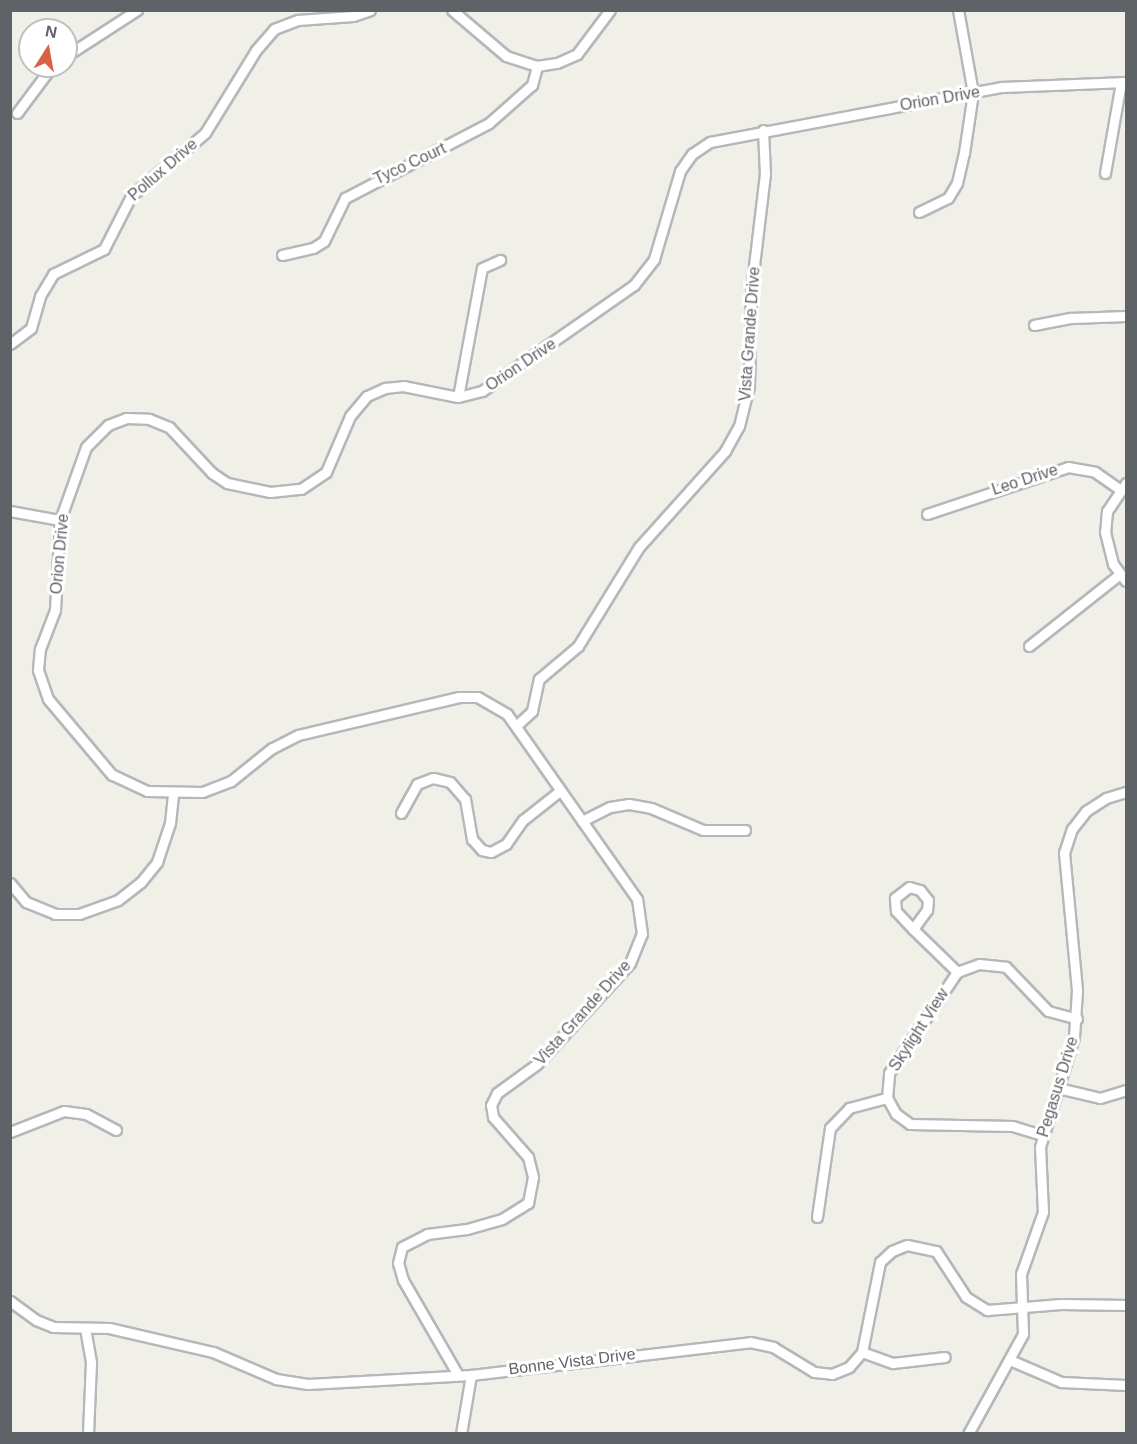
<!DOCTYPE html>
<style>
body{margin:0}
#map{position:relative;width:1137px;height:1444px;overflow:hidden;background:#f0efe8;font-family:Arial,sans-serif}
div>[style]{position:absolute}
.roads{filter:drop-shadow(2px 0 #b5b7bb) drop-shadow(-2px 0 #b5b7bb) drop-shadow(0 2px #b5b7bb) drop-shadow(0 -2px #b5b7bb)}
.street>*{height:9px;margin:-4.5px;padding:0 4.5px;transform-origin:4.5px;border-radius:4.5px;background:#fff}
span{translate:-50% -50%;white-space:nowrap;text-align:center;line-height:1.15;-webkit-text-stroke:6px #fff;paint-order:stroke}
.street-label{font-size:16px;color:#5f6266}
.frame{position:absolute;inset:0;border:12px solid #5f6266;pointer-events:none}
.north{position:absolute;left:18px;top:18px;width:60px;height:60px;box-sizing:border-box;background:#fff;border:2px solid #bfc0c2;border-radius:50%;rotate:11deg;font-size:16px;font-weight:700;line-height:24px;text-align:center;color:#5f6266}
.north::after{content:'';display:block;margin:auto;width:21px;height:27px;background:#d86246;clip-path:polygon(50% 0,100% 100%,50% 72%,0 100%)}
</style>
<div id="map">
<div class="roads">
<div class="street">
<i style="left:452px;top:10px;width:71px;rotate:40.4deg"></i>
<i style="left:506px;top:56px;width:33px;rotate:18deg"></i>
<i style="left:537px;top:66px;width:20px;rotate:-9deg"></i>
<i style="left:557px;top:63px;width:22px;rotate:-24deg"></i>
<i style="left:577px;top:54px;width:55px;rotate:-53.1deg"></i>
<i style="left:66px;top:56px;width:85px;rotate:-32.9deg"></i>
<i style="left:17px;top:113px;width:59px;rotate:-53.3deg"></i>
<i style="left:1105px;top:173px;width:92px;rotate:-80deg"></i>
<i style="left:919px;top:212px;width:32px;rotate:-26deg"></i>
<i style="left:948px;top:198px;width:17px;rotate:-59deg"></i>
<i style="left:957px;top:183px;width:31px;rotate:-77deg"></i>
<i style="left:964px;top:153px;width:61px;rotate:-81.5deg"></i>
<i style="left:973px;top:93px;width:84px;rotate:-100.2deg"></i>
<i style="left:282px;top:255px;width:32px;rotate:-13deg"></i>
<i style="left:313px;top:248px;width:13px;rotate:-32deg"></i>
<i style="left:324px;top:241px;width:48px;rotate:-64deg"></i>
<i style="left:345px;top:198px;width:162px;rotate:-27.5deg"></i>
<i style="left:489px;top:123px;width:57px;rotate:-41.5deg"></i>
<i style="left:532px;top:85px;width:20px;rotate:-75deg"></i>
<i style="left:1034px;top:325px;width:38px;rotate:-11deg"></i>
<i style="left:1071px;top:318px;width:55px;rotate:-2.1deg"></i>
<i style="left:10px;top:344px;width:26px;rotate:-37deg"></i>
<i style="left:31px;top:328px;width:33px;rotate:-74deg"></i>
<i style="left:40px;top:296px;width:26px;rotate:-59deg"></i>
<i style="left:53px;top:274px;width:57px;rotate:-26.1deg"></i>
<i style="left:104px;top:249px;width:59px;rotate:-63deg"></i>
<i style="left:131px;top:196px;width:97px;rotate:-40.4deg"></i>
<i style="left:205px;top:133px;width:97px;rotate:-58.4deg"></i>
<i style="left:256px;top:50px;width:28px;rotate:-49deg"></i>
<i style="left:274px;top:29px;width:26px;rotate:-21deg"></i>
<i style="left:298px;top:20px;width:55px;rotate:-4.2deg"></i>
<i style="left:353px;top:16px;width:18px;rotate:-19deg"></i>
<i style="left:458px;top:397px;width:131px;rotate:-79.5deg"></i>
<i style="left:482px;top:268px;width:20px;rotate:-24deg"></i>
<i style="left:1126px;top:483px;width:34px;rotate:124deg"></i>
<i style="left:1107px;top:511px;width:21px;rotate:95deg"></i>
<i style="left:1105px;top:532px;width:33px;rotate:76deg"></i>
<i style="left:1113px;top:564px;width:21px;rotate:53deg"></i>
<i style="left:10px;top:511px;width:51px;rotate:10.2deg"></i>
<i style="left:927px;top:514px;width:149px;rotate:-18.4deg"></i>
<i style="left:1068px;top:467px;width:27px;rotate:10deg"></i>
<i style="left:1095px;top:472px;width:32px;rotate:35deg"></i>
<i style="left:1029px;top:646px;width:116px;rotate:-38.4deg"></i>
<i style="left:516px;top:726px;width:22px;rotate:-43deg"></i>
<i style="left:532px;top:711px;width:33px;rotate:-78deg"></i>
<i style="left:539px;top:679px;width:51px;rotate:-40.2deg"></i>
<i style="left:578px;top:646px;width:116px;rotate:-58.4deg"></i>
<i style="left:639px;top:547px;width:129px;rotate:-48.1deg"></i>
<i style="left:725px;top:451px;width:29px;rotate:-61deg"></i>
<i style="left:739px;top:426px;width:41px;rotate:-76deg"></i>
<i style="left:749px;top:386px;width:95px;rotate:-88.8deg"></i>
<i style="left:751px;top:291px;width:118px;rotate:-83.2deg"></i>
<i style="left:765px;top:174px;width:44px;rotate:-92.6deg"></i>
<i style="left:401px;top:813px;width:33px;rotate:-61deg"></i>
<i style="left:417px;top:784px;width:17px;rotate:-21deg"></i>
<i style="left:433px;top:778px;width:17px;rotate:13deg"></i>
<i style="left:450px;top:782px;width:23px;rotate:49deg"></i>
<i style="left:465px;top:799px;width:41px;rotate:80.1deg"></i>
<i style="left:472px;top:839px;width:15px;rotate:48deg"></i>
<i style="left:482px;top:850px;width:9px;rotate:13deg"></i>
<i style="left:491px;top:852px;width:17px;rotate:-28deg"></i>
<i style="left:506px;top:844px;width:29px;rotate:-55deg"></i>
<i style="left:523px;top:820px;width:48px;rotate:-38.3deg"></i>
<i style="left:582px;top:821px;width:31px;rotate:-27deg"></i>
<i style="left:610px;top:807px;width:19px;rotate:-9deg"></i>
<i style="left:629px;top:804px;width:22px;rotate:10deg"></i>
<i style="left:651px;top:808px;width:56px;rotate:22.9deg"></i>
<i style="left:703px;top:830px;width:42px"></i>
<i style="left:10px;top:883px;width:25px;rotate:50deg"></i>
<i style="left:26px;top:902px;width:31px;rotate:22deg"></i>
<i style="left:55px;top:914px;width:24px"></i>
<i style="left:79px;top:914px;width:41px;rotate:-19.7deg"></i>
<i style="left:118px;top:900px;width:29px;rotate:-38deg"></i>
<i style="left:141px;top:882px;width:26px;rotate:-51deg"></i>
<i style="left:157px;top:862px;width:41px;rotate:-71.6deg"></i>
<i style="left:170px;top:823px;width:29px;rotate:-84deg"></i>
<i style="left:913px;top:929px;width:24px;rotate:-54deg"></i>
<i style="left:927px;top:910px;width:10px;rotate:-84deg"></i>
<i style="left:928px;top:900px;width:13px;rotate:-129deg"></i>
<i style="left:920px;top:890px;width:11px;rotate:-165deg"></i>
<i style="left:909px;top:887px;width:18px;rotate:142deg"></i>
<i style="left:895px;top:898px;width:13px;rotate:86deg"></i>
<i style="left:896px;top:911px;width:25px;rotate:47deg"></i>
<i style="left:913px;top:929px;width:62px;rotate:44.3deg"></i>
<i style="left:1058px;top:1088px;width:43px;rotate:13.4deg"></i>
<i style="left:1100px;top:1098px;width:27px;rotate:-17deg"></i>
<i style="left:10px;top:1132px;width:58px;rotate:-21.3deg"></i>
<i style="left:64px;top:1111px;width:22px;rotate:8deg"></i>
<i style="left:86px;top:1114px;width:34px;rotate:28deg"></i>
<i style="left:1042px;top:1135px;width:31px;rotate:-163deg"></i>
<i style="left:1012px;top:1126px;width:102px;rotate:-178.9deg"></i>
<i style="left:910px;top:1124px;width:17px;rotate:-144deg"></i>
<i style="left:896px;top:1114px;width:18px;rotate:-119deg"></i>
<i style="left:887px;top:1098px;width:25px;rotate:-85deg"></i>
<i style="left:889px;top:1073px;width:122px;rotate:-56deg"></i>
<i style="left:957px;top:972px;width:23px;rotate:-20deg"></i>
<i style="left:979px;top:964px;width:27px;rotate:6deg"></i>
<i style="left:1006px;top:967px;width:61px;rotate:46.3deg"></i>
<i style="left:1048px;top:1011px;width:30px;rotate:15deg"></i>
<i style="left:817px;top:1217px;width:90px;rotate:-81.7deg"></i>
<i style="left:830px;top:1128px;width:28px;rotate:-46deg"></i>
<i style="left:849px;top:1108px;width:39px;rotate:-15deg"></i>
<i style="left:10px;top:1301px;width:32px;rotate:36deg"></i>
<i style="left:36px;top:1320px;width:18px;rotate:22deg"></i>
<i style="left:53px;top:1327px;width:56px;rotate:1deg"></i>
<i style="left:109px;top:1328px;width:107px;rotate:13deg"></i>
<i style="left:213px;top:1352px;width:69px;rotate:23.2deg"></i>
<i style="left:276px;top:1379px;width:32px;rotate:9deg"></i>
<i style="left:308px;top:1384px;width:163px;rotate:-3.2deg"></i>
<i style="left:471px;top:1375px;width:281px;rotate:-6.7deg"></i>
<i style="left:750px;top:1342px;width:24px;rotate:12deg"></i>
<i style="left:773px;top:1347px;width:48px;rotate:31.4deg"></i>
<i style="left:814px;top:1372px;width:18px;rotate:6deg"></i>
<i style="left:832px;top:1374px;width:18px;rotate:-22deg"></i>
<i style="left:849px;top:1367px;width:20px;rotate:-49deg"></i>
<i style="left:862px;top:1352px;width:92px;rotate:-78.7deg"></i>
<i style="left:880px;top:1262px;width:16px;rotate:-43deg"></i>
<i style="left:892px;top:1251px;width:16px;rotate:-22deg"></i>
<i style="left:907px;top:1245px;width:30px;rotate:12deg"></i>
<i style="left:936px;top:1251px;width:55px;rotate:56.9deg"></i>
<i style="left:966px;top:1297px;width:25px;rotate:32deg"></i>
<i style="left:987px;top:1310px;width:74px;rotate:-4.6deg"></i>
<i style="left:1061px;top:1304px;width:65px;rotate:0.9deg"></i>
<i style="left:85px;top:1328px;width:35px;rotate:80deg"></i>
<i style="left:91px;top:1362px;width:72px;rotate:92.4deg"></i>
<i style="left:862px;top:1352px;width:33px;rotate:20deg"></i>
<i style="left:893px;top:1363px;width:52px;rotate:-6.6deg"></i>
<i style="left:1010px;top:1360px;width:56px;rotate:23.3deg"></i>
<i style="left:1061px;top:1382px;width:65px;rotate:2.6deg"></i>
<i style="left:458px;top:1375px;width:110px;rotate:-120.1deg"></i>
<i style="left:403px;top:1280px;width:18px;rotate:-106deg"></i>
<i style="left:398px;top:1263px;width:16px;rotate:-76deg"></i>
<i style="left:402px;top:1247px;width:28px;rotate:-27deg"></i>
<i style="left:427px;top:1234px;width:40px;rotate:-7.1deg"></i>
<i style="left:467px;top:1229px;width:36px;rotate:-16deg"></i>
<i style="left:502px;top:1219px;width:31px;rotate:-32deg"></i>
<i style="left:528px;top:1203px;width:26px;rotate:-79deg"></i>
<i style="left:533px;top:1177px;width:21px;rotate:-104deg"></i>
<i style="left:528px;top:1157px;width:53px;rotate:-131.2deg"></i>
<i style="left:493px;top:1117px;width:12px;rotate:-99deg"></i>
<i style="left:491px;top:1105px;width:13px;rotate:-63deg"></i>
<i style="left:497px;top:1093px;width:49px;rotate:-35.9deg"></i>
<i style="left:537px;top:1064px;width:137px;rotate:-47.4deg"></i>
<i style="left:630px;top:963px;width:31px;rotate:-68deg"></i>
<i style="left:642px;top:934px;width:35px;rotate:-98deg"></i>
<i style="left:637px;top:899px;width:226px;rotate:-125.1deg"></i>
<i style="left:507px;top:714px;width:34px;rotate:-150deg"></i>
<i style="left:477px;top:697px;width:18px;rotate:180deg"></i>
<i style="left:459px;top:697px;width:165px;rotate:166.7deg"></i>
<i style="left:298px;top:735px;width:29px;rotate:153deg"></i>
<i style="left:272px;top:748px;width:53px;rotate:141.2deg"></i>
<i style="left:231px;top:781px;width:31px;rotate:159deg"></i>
<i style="left:202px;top:792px;width:55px;rotate:-179deg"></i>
<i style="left:147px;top:791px;width:38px;rotate:-155deg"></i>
<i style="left:112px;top:775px;width:99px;rotate:-130.1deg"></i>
<i style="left:48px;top:699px;width:31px;rotate:-109deg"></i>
<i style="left:38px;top:670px;width:21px;rotate:-85deg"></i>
<i style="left:40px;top:649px;width:42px;rotate:-69deg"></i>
<i style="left:55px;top:610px;width:90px;rotate:-86.8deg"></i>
<i style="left:60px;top:520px;width:77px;rotate:-70.4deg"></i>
<i style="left:86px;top:447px;width:31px;rotate:-45deg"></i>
<i style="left:108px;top:425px;width:19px;rotate:-21deg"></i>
<i style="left:126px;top:418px;width:23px;rotate:2deg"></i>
<i style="left:149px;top:419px;width:22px;rotate:22deg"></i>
<i style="left:169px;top:427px;width:63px;rotate:46.9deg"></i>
<i style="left:212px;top:473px;width:18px;rotate:34deg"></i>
<i style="left:227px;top:483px;width:44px;rotate:11.8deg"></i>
<i style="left:270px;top:492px;width:31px;rotate:-6deg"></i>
<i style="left:301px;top:489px;width:30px;rotate:-34deg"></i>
<i style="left:326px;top:472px;width:61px;rotate:-66.8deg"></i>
<i style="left:350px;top:416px;width:26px;rotate:-50deg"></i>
<i style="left:367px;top:396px;width:20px;rotate:-24deg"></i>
<i style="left:385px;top:388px;width:18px;rotate:-6deg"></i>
<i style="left:403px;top:386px;width:56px;rotate:11.3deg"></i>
<i style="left:458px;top:397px;width:25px;rotate:-14deg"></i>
<i style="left:482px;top:391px;width:185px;rotate:-34.9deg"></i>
<i style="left:634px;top:285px;width:33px;rotate:-52deg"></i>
<i style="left:654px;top:259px;width:92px;rotate:-73.5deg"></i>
<i style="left:680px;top:171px;width:21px;rotate:-55deg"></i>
<i style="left:692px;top:154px;width:22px;rotate:-34deg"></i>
<i style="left:710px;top:142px;width:297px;rotate:-10.7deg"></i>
<i style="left:1002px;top:87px;width:124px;rotate:-2.3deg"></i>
<i style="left:461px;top:1434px;width:60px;rotate:-80.4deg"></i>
<i style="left:968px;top:1434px;width:114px;rotate:-61.2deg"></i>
<i style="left:1023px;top:1334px;width:60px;rotate:-91.9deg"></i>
<i style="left:1021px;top:1274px;width:66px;rotate:-70.5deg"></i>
<i style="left:1043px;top:1212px;width:65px;rotate:-92.6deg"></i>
<i style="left:1040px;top:1147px;width:115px;rotate:-72.8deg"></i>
<i style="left:1074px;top:1037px;width:47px;rotate:-86.3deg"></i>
<i style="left:1077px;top:990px;width:138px;rotate:-95.4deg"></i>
<i style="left:1064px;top:853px;width:25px;rotate:-72deg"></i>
<i style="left:1072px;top:829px;width:23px;rotate:-52deg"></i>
<i style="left:1086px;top:811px;width:24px;rotate:-33deg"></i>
<i style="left:1106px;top:798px;width:21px;rotate:-17deg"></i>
</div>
</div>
<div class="street-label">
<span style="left:940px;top:99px;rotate:-10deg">Orion Drive</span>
<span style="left:410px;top:164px;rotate:-25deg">Tyco Court</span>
<span style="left:163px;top:170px;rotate:-41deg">Pollux Drive</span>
<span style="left:750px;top:334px;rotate:-86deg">Vista Grande Drive</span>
<span style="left:521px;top:365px;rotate:-34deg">Orion Drive</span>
<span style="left:1025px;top:480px;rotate:-18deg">Leo Drive</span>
<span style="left:60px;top:554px;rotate:-85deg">Orion Drive</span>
<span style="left:583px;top:1013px;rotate:-48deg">Vista Grande Drive</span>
<span style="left:919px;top:1030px;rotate:-57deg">Skylight View</span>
<span style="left:1058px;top:1087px;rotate:-73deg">Pegasus Drive</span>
<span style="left:572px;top:1362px;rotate:-7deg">Bonne Vista Drive</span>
</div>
<div class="frame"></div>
<div class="north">N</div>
</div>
